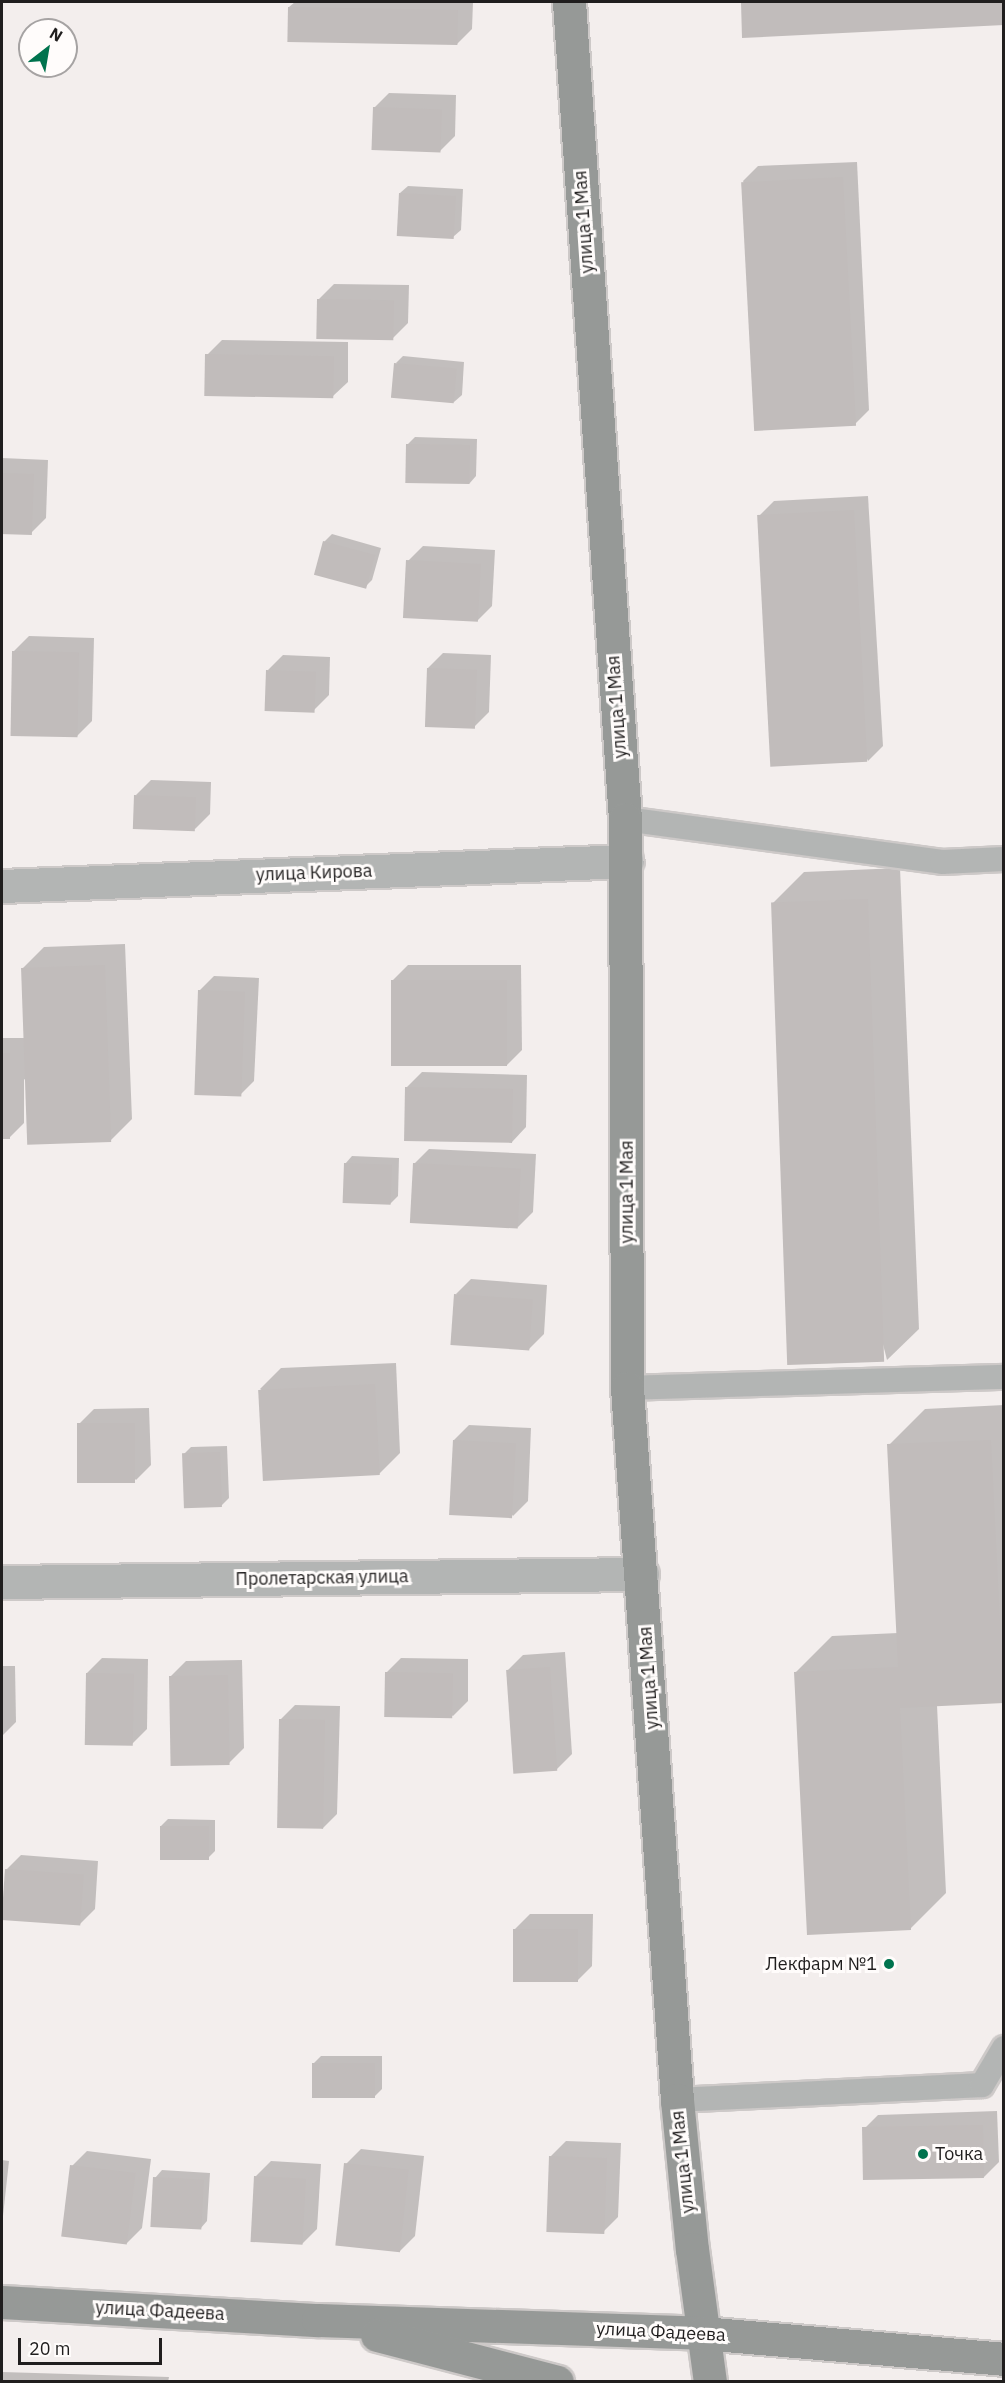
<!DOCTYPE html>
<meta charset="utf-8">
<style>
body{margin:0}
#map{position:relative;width:1005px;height:2383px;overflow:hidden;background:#f3eeed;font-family:"IBM Plex Sans",sans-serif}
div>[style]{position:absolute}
.shadow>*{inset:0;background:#0003}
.building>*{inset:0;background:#c1bcbb;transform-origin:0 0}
.roads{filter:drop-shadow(2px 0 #cdc9c8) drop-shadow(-2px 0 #cdc9c8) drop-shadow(0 2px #cdc9c8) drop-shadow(0 -2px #cdc9c8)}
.lane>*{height:24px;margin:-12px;padding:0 12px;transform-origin:12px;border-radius:12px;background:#b3b5b4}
.street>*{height:33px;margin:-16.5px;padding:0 16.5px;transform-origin:16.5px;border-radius:16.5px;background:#b3b5b4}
.secondary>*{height:33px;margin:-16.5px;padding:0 16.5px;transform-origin:16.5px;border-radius:16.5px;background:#969997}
.dots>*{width:16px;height:16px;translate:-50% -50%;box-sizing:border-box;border:3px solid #fffcfb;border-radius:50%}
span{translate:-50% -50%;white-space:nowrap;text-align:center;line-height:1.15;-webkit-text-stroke:6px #fffcfb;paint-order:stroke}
.street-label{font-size:18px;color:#201e1e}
.poi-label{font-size:18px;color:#201e1e}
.right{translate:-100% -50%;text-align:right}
.left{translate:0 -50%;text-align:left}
.frame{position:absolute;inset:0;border:3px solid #201e1e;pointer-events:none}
.north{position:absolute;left:18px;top:18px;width:60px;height:60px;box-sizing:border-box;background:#fffcfb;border:2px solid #a6a3a3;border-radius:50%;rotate:31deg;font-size:16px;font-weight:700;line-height:24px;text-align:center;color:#201e1e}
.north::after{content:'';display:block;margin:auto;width:21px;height:27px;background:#00734e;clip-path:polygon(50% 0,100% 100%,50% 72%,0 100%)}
.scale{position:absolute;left:18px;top:2338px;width:144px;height:27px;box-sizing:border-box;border:3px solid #201e1e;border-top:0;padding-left:8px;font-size:18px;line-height:21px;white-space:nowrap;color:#201e1e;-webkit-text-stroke:4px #fffcfb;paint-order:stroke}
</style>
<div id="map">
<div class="shadow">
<i style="clip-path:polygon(295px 2px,473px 2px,472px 29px,457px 44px,289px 7px)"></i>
<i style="clip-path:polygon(742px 2px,1004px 2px,1004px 24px,743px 37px)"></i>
<i style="clip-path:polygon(389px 93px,456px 95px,455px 136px,440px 151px,374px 108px)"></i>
<i style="clip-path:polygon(857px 162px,869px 410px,854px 425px,743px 181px,758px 166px)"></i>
<i style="clip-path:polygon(408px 186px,463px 189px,461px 230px,453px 237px,400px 193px)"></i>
<i style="clip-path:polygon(334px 284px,409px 285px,408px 323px,393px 338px,319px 299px)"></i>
<i style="clip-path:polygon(222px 340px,348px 342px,348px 382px,333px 396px,207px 355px)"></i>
<i style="clip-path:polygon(403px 356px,464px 362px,462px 395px,454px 402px,396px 363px)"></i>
<i style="clip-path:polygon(415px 437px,477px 439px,476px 476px,469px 484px,407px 445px)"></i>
<i style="clip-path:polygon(2px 458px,48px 460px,46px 518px,31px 533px,2px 532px)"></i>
<i style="clip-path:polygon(868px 496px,883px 746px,868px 761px,759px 516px,774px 501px)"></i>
<i style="clip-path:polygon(332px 534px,381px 548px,372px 580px,364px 588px,324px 542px)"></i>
<i style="clip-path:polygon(423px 546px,495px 550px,492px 606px,477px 621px,408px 561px)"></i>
<i style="clip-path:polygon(29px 636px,94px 638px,92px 721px,77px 736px,14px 651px)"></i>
<i style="clip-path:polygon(443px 653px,491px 655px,489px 712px,474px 727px,428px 668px)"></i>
<i style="clip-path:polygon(283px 655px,330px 657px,329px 695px,314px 710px,268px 670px)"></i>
<i style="clip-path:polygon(151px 780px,211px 782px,210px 814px,195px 829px,136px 795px)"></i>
<i style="clip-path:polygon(900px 868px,919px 1329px,887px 1360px,772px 904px,804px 872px)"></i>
<i style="clip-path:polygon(125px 944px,132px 1119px,111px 1140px,24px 1079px,24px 1123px,9px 1138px,2px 1138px,2px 1038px,25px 1038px,23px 968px,44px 947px)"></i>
<i style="clip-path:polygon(408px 965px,521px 965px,522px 1050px,507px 1065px,393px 980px)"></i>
<i style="clip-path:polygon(214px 976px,259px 978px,254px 1081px,239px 1096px,199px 991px)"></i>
<i style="clip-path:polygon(422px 1072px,527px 1075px,526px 1127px,512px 1142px,407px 1087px)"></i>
<i style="clip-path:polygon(429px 1149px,536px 1154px,533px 1212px,518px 1227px,414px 1164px)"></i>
<i style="clip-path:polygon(352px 1156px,399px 1158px,398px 1196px,390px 1204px,345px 1164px)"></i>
<i style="clip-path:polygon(471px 1279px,547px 1285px,544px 1334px,529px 1349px,456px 1294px)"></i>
<i style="clip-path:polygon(396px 1363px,400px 1453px,379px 1474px,260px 1389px,281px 1368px)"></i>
<i style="clip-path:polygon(1004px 1405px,1004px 1702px,937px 1705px,946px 1893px,910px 1929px,796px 1672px,832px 1636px,898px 1633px,889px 1445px,925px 1409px)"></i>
<i style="clip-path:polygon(149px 1408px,151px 1465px,136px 1480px,79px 1424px,94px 1409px)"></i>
<i style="clip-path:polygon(469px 1425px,531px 1428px,528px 1501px,513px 1516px,454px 1440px)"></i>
<i style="clip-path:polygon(227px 1446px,229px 1498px,221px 1506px,184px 1454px,191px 1447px)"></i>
<i style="clip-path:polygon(565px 1652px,572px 1754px,557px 1769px,508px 1670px,523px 1655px)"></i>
<i style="clip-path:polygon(102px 1658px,148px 1659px,147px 1729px,132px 1744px,87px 1673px)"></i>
<i style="clip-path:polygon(401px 1658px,468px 1659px,468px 1701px,453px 1716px,386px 1673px)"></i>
<i style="clip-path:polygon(242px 1660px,244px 1748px,229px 1763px,171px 1676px,186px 1661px)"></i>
<i style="clip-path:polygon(2px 1666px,15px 1666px,16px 1722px,2px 1736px)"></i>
<i style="clip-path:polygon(295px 1705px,340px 1706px,337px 1814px,322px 1829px,280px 1720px)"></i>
<i style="clip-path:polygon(168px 1819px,215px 1820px,215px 1851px,207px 1859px,161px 1826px)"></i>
<i style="clip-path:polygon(21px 1855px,98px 1861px,95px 1909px,80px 1924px,6px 1870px)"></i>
<i style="clip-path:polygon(530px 1914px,593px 1914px,592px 1966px,577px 1981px,515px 1929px)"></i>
<i style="clip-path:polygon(321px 2056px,382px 2056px,382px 2089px,374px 2097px,314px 2063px)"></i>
<i style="clip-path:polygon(997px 2111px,999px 2162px,984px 2177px,863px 2130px,878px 2115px)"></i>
<i style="clip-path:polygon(566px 2141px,621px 2143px,618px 2217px,603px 2232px,551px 2156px)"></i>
<i style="clip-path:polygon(361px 2149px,424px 2156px,415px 2236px,400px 2251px,346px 2164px)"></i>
<i style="clip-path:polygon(87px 2151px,151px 2159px,142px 2228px,127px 2243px,72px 2166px)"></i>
<i style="clip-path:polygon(2px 2160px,9px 2161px,2px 2225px)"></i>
<i style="clip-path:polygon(271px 2161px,321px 2164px,317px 2229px,302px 2244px,256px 2176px)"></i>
<i style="clip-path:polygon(162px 2170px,210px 2173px,207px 2221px,200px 2229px,155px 2178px)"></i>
<i style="clip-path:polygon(2px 2372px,169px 2377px,168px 2382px,2px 2382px)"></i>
</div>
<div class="building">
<i style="clip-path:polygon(741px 2px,1004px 2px,1004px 25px,742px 38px)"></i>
<i style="left:288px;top:7px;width:170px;height:35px;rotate:1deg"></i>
<i style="left:373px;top:107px;width:69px;height:43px;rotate:2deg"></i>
<i style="left:843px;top:177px;width:249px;height:102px;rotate:87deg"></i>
<i style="left:399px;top:193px;width:57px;height:43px;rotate:3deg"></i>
<i style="left:317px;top:299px;width:77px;height:40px;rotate:1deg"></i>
<i style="left:205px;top:354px;width:129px;height:42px;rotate:1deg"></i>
<i style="left:394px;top:363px;width:63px;height:35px;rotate:5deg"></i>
<i style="left:406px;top:444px;width:64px;height:39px;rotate:1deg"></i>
<i style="left:2px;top:473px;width:32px;height:61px;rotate:2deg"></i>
<i style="left:854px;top:510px;width:252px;height:97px;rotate:87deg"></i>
<i style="left:323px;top:541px;width:54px;height:35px;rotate:15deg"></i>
<i style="left:406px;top:560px;width:75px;height:58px;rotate:3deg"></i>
<i style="left:12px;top:651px;width:67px;height:85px;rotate:1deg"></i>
<i style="left:427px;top:668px;width:50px;height:59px;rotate:2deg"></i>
<i style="left:266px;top:670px;width:50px;height:41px;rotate:2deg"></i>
<i style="left:134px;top:795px;width:62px;height:34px;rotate:2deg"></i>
<i style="left:868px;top:899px;width:463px;height:97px;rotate:88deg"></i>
<i style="left:105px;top:965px;width:177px;height:84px;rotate:88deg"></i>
<i style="left:391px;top:980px;width:116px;height:86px"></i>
<i style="left:198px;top:990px;width:47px;height:105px;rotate:2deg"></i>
<i style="left:2px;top:1053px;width:8px;height:86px"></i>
<i style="left:405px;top:1087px;width:108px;height:54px;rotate:1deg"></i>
<i style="left:344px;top:1163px;width:48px;height:40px;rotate:2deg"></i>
<i style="left:413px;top:1163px;width:108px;height:60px;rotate:3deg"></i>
<i style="left:454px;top:1294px;width:79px;height:51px;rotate:4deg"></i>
<i style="left:375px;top:1384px;width:91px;height:117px;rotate:87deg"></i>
<i style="left:77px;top:1423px;width:58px;height:60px"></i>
<i style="left:453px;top:1440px;width:63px;height:75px;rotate:3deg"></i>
<i style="clip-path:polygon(991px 1440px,1004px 1703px,900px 1708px,911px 1930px,807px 1935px,794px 1672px,898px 1667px,887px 1444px)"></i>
<i style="left:220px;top:1452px;width:55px;height:38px;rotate:88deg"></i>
<i style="left:550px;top:1667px;width:104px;height:44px;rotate:86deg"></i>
<i style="left:385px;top:1672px;width:68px;height:45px;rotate:1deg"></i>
<i style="left:86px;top:1673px;width:48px;height:72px;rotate:1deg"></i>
<i style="left:228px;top:1675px;width:90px;height:59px;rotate:89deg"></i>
<i style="left:279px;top:1719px;width:46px;height:109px;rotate:1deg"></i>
<i style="left:160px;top:1826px;width:49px;height:34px"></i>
<i style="left:5px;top:1869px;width:79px;height:51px;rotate:4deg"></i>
<i style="left:513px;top:1929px;width:65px;height:53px"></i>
<i style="left:312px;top:2063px;width:63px;height:35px"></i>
<i style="left:983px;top:2125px;width:53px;height:121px;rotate:89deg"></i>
<i style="left:549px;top:2156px;width:58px;height:76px;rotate:2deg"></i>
<i style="left:344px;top:2163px;width:65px;height:83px;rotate:6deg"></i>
<i style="left:70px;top:2165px;width:66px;height:72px;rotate:7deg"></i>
<i style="left:254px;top:2176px;width:52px;height:66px;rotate:3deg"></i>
<i style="left:153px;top:2177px;width:51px;height:50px;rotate:3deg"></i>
</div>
<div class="roads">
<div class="lane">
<i style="left:625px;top:819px;width:320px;rotate:7.7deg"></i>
<i style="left:942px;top:862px;width:62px;rotate:-2.8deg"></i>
<i style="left:627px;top:1388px;width:377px;rotate:-1.7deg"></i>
<i style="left:677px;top:2100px;width:305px;rotate:-2.8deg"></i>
<i style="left:982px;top:2085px;width:43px;rotate:-59.3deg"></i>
</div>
<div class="street">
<i style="left:2px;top:886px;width:625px;rotate:-2.29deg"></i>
<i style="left:2px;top:1582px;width:640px;rotate:-0.72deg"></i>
</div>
<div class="secondary">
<i style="left:569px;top:2px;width:819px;rotate:86.08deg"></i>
<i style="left:625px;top:819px;width:569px;rotate:89.8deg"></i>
<i style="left:627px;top:1388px;width:714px;rotate:85.98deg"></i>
<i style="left:677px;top:2100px;width:150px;rotate:84.3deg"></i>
<i style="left:692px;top:2249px;width:134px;rotate:82.3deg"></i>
<i style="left:2px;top:2302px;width:317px;rotate:3.3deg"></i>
<i style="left:318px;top:2320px;width:384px;rotate:1.9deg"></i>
<i style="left:702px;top:2333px;width:303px;rotate:4.9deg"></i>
<i style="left:377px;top:2335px;width:186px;rotate:14.6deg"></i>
</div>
</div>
<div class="dots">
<i style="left:889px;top:1964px;background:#00734e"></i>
<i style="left:923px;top:2154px;background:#00734e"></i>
</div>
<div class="street-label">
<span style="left:584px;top:222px;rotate:-94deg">улица 1 Мая</span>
<span style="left:617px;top:707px;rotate:-94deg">улица 1 Мая</span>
<span style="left:314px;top:873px;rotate:-2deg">улица Кирова</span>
<span style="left:627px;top:1192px;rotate:-90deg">улица 1 Мая</span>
<span style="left:322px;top:1578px;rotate:-1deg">Пролетарская улица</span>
<span style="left:649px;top:1678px;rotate:-94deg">улица 1 Мая</span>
<span style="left:683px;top:2162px;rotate:-96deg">улица 1 Мая</span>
<span style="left:160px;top:2311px;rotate:3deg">улица Фадеева</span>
<span style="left:661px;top:2332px;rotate:3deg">улица Фадеева</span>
</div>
<div class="poi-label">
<span class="right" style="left:877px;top:1964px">Лекфарм №1</span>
<span class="left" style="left:935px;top:2154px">Точка</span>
</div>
<div class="frame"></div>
<div class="north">N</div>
<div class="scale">20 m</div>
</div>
